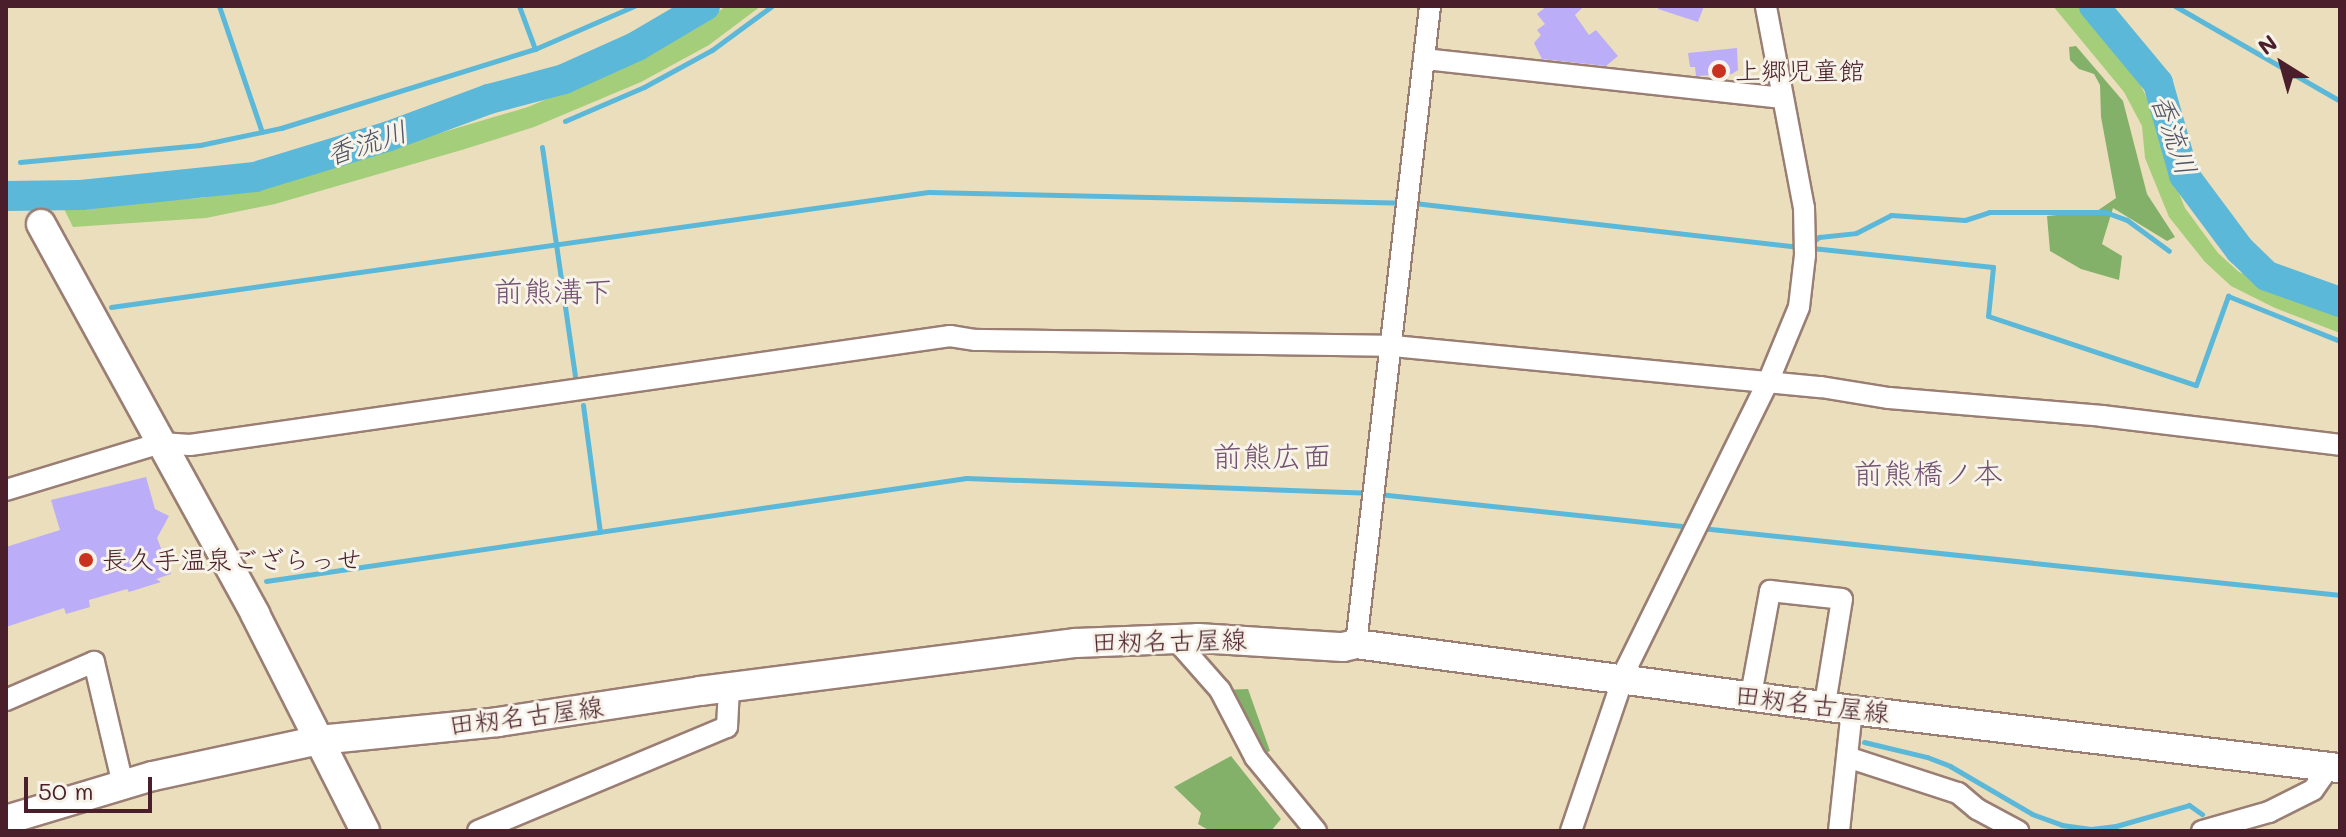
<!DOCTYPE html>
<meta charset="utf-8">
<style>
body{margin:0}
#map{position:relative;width:2346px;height:837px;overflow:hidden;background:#ebdebc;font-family:Mali,"Klee One",sans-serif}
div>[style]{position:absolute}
.green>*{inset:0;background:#a5ce7a}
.forest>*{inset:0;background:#84b16a}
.stream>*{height:5px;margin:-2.5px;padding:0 2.5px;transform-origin:2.5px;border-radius:2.5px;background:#5bb8d9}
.river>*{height:30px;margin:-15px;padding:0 15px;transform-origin:15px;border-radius:15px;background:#5bb8d9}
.building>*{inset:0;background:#bbadf7}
.roads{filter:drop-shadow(2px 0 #9a7e74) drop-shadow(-2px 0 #9a7e74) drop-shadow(0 2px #9a7e74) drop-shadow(0 -2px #9a7e74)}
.street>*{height:20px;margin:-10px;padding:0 10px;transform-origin:10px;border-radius:10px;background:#fff}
.secondary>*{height:28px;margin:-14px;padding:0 14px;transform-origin:14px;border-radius:14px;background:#fff}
.dots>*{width:22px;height:22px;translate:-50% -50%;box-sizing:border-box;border:4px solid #f7f3e8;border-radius:50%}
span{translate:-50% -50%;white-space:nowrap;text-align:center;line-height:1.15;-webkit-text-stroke:6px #f7f3e8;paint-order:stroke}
.poi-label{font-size:26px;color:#4a1f2b}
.left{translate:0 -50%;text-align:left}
.street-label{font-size:26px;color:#4a1f2b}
.water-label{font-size:28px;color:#505568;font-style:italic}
.quarter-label{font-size:30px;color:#725172}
.frame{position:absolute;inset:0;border:8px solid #4a1f2b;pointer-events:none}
.north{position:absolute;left:2242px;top:24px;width:80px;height:80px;-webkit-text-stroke:6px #f7f3e8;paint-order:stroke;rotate:323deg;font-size:22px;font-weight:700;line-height:32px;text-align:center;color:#4a1f2b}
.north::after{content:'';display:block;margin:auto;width:28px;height:36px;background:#4a1f2b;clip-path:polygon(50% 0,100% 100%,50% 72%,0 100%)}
.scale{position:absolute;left:24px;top:777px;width:128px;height:36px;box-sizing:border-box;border:4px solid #4a1f2b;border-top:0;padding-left:10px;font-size:24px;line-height:28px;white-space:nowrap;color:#4a1f2b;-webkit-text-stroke:6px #f7f3e8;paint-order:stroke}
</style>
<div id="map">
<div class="green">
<i style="clip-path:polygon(726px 6px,761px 6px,709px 45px,641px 82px,534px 127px,465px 149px,275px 204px,206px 218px,73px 227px,63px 207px,202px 198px,272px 183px,528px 107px,634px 62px,697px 28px)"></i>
<i style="clip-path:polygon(2053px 6px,2078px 6px,2140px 84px,2157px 118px,2163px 153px,2185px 208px,2218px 253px,2239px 272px,2340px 315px,2340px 333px,2275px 308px,2231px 286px,2205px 262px,2169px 217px,2145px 158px,2142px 126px,2124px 92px)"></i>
</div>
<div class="forest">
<i style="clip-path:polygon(2076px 46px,2123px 101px,2147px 194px,2175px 237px,2167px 241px,2113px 208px,2102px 244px,2122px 256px,2119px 280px,2081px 269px,2050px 251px,2047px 216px,2097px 211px,2116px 198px,2101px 117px,2100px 85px,2094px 74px,2079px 69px,2070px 60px,2069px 47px)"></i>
<i style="clip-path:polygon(1248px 689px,1270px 751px,1255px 757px,1220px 690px)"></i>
<i style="clip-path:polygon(1231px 756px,1281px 819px,1271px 831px,1210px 831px,1198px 824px,1201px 813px,1174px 787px)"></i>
</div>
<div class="stream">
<i style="left:219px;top:6px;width:133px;rotate:71.2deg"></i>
<i style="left:519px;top:6px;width:46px;rotate:69.6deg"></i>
<i style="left:2175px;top:6px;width:190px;rotate:29.9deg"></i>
<i style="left:565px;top:121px;width:86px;rotate:-23.3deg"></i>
<i style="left:644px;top:87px;width:77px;rotate:-28.6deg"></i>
<i style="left:712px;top:50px;width:74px;rotate:-36.3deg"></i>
<i style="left:542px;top:147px;width:232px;rotate:81.8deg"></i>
<i style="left:20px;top:162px;width:181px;rotate:-5.4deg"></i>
<i style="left:200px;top:145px;width:83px;rotate:-11.9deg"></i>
<i style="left:281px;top:128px;width:266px;rotate:-17.3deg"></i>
<i style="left:535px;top:49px;width:108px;rotate:-23.5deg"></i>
<i style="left:1414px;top:203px;width:390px;rotate:6.5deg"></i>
<i style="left:1811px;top:243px;width:10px;rotate:-37deg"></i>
<i style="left:1819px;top:237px;width:37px;rotate:-6deg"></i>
<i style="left:1856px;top:233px;width:39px;rotate:-27deg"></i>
<i style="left:1891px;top:215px;width:74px;rotate:3.9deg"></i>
<i style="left:1965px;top:220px;width:25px;rotate:-18deg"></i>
<i style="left:1989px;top:212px;width:116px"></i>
<i style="left:2105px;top:212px;width:23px;rotate:20deg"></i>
<i style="left:2127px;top:220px;width:52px;rotate:36.4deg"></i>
<i style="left:1812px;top:248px;width:182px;rotate:6deg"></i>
<i style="left:1993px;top:267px;width:49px;rotate:95.8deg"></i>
<i style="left:1988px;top:316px;width:219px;rotate:18.4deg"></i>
<i style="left:2196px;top:385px;width:95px;rotate:-70.2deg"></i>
<i style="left:2228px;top:296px;width:121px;rotate:21.9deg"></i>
<i style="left:111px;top:307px;width:825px;rotate:-8.01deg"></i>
<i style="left:928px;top:192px;width:476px;rotate:1.3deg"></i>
<i style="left:583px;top:405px;width:128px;rotate:82.4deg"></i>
<i style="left:1378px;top:494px;width:315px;rotate:6deg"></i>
<i style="left:1701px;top:528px;width:643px;rotate:5.99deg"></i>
<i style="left:266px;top:581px;width:708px;rotate:-8.37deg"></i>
<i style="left:966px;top:478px;width:402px;rotate:2.1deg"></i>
<i style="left:1864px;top:742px;width:65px;rotate:13.4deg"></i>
<i style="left:1927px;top:757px;width:25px;rotate:21deg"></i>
<i style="left:1950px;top:766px;width:95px;rotate:30.3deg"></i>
<i style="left:2032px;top:814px;width:32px;rotate:20deg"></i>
<i style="left:2062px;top:825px;width:29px;rotate:8deg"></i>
<i style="left:2091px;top:829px;width:25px;rotate:-7deg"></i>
<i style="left:2116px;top:826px;width:76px;rotate:-16deg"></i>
<i style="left:2189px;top:805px;width:16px;rotate:35deg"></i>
</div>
<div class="river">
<i style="left:2094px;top:6px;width:100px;rotate:50.3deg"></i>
<i style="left:2158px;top:83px;width:96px;rotate:74.2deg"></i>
<i style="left:2184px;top:175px;width:94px;rotate:53.3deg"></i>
<i style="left:2240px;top:250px;width:37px;rotate:44deg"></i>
<i style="left:2267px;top:276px;width:77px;rotate:19.6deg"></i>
<i style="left:6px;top:196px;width:75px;rotate:-0.8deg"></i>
<i style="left:81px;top:195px;width:175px;rotate:-5.9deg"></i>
<i style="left:255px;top:177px;width:140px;rotate:-17deg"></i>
<i style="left:389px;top:136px;width:107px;rotate:-20.3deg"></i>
<i style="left:489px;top:99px;width:78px;rotate:-14.9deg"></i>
<i style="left:564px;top:79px;width:80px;rotate:-24.3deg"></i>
<i style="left:637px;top:46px;width:79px;rotate:-30.5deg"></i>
</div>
<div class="building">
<i style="clip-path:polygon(1547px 6px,1584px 6px,1575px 15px,1589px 35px,1596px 30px,1618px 56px,1606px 66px,1542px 59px,1534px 43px,1541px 35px,1537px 30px,1545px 24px,1537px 14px)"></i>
<i style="clip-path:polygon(1659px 6px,1704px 6px,1698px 22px,1658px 9px)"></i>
<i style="clip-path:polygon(1737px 48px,1738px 70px,1732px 74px,1696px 76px,1695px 67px,1690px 67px,1688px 53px)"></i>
<i style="clip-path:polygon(146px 477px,155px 509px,169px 516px,157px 538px,171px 574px,156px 579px,161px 582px,129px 592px,127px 589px,89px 600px,90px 607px,66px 614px,64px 608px,6px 627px,6px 547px,60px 530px,51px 500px)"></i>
</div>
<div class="roads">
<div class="street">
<i style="left:1424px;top:59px;width:360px;rotate:6.2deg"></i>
<i style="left:6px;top:490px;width:162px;rotate:-16.9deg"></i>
<i style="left:161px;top:443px;width:29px;rotate:4deg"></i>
<i style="left:190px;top:445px;width:768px;rotate:-8.16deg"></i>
<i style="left:950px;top:336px;width:26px;rotate:9deg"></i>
<i style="left:976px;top:340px;width:417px;rotate:0.8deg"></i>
<i style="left:1393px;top:346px;width:430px;rotate:5.5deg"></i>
<i style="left:1821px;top:387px;width:69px;rotate:9.2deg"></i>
<i style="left:1889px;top:398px;width:214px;rotate:4.8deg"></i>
<i style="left:2102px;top:416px;width:240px;rotate:6.9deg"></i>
<i style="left:1175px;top:639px;width:68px;rotate:48.6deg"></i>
<i style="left:1220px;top:690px;width:76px;rotate:62.4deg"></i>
<i style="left:1255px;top:757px;width:96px;rotate:50.5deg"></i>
<i style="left:1356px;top:644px;width:642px;rotate:-83.38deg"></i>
<i style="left:1621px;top:679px;width:331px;rotate:-63.7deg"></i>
<i style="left:1768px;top:382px;width:81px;rotate:-67.5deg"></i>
<i style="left:1799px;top:307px;width:52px;rotate:-83.4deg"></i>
<i style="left:1805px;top:255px;width:47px;rotate:-91.2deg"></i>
<i style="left:1804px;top:208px;width:206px;rotate:-100.7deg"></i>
<i style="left:1751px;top:695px;width:106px;rotate:-79.6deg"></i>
<i style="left:1770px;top:591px;width:72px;rotate:6.3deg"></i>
<i style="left:1842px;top:599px;width:106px;rotate:99.2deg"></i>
<i style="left:6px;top:700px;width:96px;rotate:-23.4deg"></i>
<i style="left:94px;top:662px;width:126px;rotate:76.7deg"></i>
<i style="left:1847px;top:757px;width:117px;rotate:18deg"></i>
<i style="left:1958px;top:793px;width:25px;rotate:40deg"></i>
<i style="left:1977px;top:809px;width:47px;rotate:28.2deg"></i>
<i style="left:478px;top:831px;width:270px;rotate:-22.7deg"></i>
<i style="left:727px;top:727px;width:38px;rotate:-87deg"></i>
<i style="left:1571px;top:831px;width:171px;rotate:-71.2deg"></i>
<i style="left:1839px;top:831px;width:122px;rotate:-83.9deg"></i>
<i style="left:2202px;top:831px;width:70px;rotate:-15.8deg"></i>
<i style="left:2269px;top:812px;width:49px;rotate:-26.6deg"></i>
<i style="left:2313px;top:790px;width:29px;rotate:-55deg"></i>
</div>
<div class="secondary">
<i style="left:41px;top:224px;width:445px;rotate:61.2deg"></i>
<i style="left:255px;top:614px;width:243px;rotate:63.1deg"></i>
<i style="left:6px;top:820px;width:153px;rotate:-16.7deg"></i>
<i style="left:153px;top:776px;width:170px;rotate:-12.2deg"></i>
<i style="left:319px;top:740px;width:180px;rotate:-5.7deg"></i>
<i style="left:498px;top:722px;width:204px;rotate:-8.7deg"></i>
<i style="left:700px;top:691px;width:379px;rotate:-7.3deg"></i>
<i style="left:1076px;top:643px;width:122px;rotate:-2.3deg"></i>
<i style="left:1198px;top:638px;width:145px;rotate:3.6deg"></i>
<i style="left:1343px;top:647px;width:13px;rotate:-13deg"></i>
<i style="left:1356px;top:644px;width:500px;rotate:7.58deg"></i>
<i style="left:1852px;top:710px;width:491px;rotate:6.8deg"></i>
</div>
</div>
<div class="dots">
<i style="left:1719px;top:71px;background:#c8321e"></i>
<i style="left:86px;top:560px;background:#c8321e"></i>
</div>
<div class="poi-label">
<span class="left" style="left:1735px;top:71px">上郷児童館</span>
<span class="left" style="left:102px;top:560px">長久手温泉ござらっせ</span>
</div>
<div class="street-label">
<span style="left:1169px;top:641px;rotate:-1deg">田籾名古屋線</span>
<span style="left:1812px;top:704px;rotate:7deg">田籾名古屋線</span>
<span style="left:526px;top:716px;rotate:-7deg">田籾名古屋線</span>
</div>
<div class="water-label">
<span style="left:2175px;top:134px;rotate:71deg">香流川</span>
<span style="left:366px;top:142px;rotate:-18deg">香流川</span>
</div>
<div class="quarter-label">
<span style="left:553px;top:290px">前熊溝下</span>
<span style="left:1272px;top:455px">前熊広面</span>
<span style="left:1928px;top:472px">前熊橋ノ本</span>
</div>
<div class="frame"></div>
<div class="north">N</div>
<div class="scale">50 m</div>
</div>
